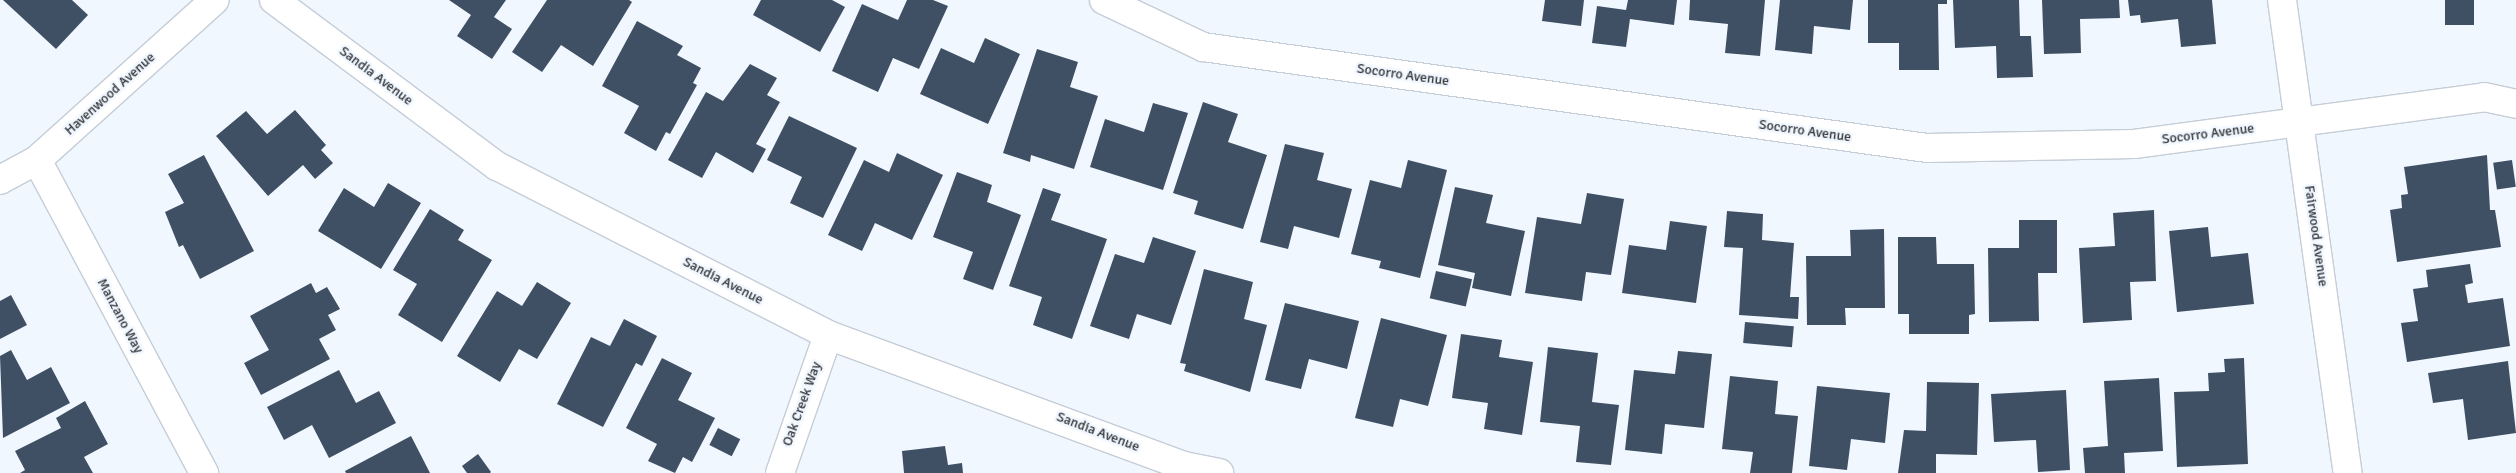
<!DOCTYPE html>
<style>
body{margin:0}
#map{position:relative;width:2516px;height:473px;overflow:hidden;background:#f1f7ff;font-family:Signika,sans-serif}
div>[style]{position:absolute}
.building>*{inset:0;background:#3f5065;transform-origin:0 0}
.roads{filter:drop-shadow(1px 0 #c5cdd6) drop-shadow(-1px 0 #c5cdd6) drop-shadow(0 1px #c5cdd6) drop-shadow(0 -1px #c5cdd6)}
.minor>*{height:28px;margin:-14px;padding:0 14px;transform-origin:14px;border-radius:14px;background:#fff}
span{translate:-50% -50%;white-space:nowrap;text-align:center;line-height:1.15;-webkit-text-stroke:5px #f1f7ff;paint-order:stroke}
.street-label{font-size:14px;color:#33363a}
</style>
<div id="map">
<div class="building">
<i style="clip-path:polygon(3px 0,72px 0,88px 15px,56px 49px)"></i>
<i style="clip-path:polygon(449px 0,506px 0,494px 17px,512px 29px,492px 59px,457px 36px,471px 15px)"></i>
<i style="clip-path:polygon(547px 0,629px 0,632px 2px,593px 66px,561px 45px,542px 72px,512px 52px)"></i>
<i style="clip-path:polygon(761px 0,832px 0,845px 7px,820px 52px,753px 15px)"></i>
<i style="clip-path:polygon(907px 0,933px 0,948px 6px,919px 69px,893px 58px,878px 92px,832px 71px,862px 4px,898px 20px)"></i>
<i style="clip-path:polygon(1545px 0,1584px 0,1581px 26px,1542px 21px)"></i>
<i style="clip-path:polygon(1628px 0,1677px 0,1674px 25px,1630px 19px,1626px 47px,1592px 43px,1597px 6px,1626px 10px)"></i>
<i style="clip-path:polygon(1690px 0,1765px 0,1760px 56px,1725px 53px,1728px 24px,1689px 20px)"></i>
<i style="clip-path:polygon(1780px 0,1853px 0,1850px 30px,1814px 26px,1812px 54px,1775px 50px)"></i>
<i style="clip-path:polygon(1868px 0,1947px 0,1947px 4px,1938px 4px,1939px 70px,1899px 70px,1899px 43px,1868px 43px)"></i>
<i style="clip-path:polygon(1953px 0,2019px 0,2020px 36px,2031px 36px,2033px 77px,1997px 78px,1996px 46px,1955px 48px)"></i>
<i style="clip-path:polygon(2042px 0,2119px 0,2120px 18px,2080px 19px,2081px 53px,2044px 54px)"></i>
<i style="clip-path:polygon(2128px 0,2212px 0,2216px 44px,2181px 47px,2178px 19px,2141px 23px,2140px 15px,2130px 16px)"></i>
<i style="left:2445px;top:0;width:29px;height:25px"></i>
<i style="clip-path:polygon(637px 21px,683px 46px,677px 55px,701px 68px,693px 83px,697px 85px,670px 134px,666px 132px,656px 151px,624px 133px,639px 106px,602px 86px)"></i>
<i style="clip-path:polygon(985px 38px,1020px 54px,988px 124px,920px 94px,941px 48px,974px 63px)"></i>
<i style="clip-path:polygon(1037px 49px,1078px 62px,1070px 87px,1098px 96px,1074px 169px,1031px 155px,1030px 162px,1003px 153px)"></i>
<i style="clip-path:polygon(750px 64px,777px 78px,767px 95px,780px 102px,756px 144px,766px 149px,753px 173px,716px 152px,702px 178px,668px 160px,706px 92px,723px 101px)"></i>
<i style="clip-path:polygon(1203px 102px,1238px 114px,1228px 142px,1267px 155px,1243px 229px,1194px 214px,1198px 201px,1173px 193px)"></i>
<i style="clip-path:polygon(1153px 103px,1188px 113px,1163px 190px,1090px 167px,1105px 119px,1144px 132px)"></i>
<i style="clip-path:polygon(295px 110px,326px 145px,321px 150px,333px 163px,315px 179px,303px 165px,268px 196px,216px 136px,246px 111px,267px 134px)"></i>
<i style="clip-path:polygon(789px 116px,857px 148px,823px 218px,790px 203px,802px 177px,767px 160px)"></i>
<i style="clip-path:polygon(1285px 144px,1324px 153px,1317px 180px,1352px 189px,1339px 238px,1294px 226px,1288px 249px,1260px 242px)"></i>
<i style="clip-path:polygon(897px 153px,943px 175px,912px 240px,875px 223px,862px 251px,828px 235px,864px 160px,889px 172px)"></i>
<i style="clip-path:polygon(204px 155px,254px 251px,200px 279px,183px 245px,179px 247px,165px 212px,184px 203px,168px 174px)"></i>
<i style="clip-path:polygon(2487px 155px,2490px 210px,2495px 210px,2501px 247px,2397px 262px,2390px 210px,2402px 208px,2401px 195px,2408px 194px,2404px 167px)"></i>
<i style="clip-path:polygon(1408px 160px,1447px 170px,1420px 278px,1379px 268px,1381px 261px,1351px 254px,1370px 180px,1401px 188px)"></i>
<i style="left:2512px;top:160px;width:27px;height:19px;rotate:82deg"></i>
<i style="clip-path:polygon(957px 172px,992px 185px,987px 202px,1021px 215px,993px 290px,963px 279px,973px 252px,933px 237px)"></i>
<i style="clip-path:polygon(388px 183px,421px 203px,381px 269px,318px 231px,344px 188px,374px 207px)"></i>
<i style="clip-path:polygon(1455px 187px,1493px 195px,1486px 223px,1525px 231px,1511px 296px,1472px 288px,1475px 273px,1438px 265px)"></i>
<i style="clip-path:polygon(1043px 188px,1061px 194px,1051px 220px,1107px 239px,1072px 339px,1033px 325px,1042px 297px,1009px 286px)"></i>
<i style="clip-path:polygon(1587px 193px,1624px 199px,1611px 275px,1586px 272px,1582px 301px,1525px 293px,1537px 217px,1581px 224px)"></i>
<i style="clip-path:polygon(430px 209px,464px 230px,458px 240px,492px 260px,442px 342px,398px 315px,417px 284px,393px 270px)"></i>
<i style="clip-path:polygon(2154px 210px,2156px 281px,2130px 282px,2132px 320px,2083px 323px,2079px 248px,2115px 246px,2113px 213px)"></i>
<i style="clip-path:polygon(1727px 211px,1763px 214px,1762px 240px,1794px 243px,1790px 297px,1799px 297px,1798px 319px,1739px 315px,1743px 248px,1724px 247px)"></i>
<i style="clip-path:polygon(2019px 220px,2057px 220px,2057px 273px,2038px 273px,2039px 321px,1989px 322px,1988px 248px,2019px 248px)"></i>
<i style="clip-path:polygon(1670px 221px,1707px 226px,1696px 303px,1622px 293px,1629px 245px,1666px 250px)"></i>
<i style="clip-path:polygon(2208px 227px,2211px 257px,2248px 253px,2254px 304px,2177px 312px,2169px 231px)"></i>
<i style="clip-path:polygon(1884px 229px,1885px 308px,1845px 308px,1846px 325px,1807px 325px,1806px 256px,1851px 256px,1850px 230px)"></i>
<i style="clip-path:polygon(1153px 237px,1196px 251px,1171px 325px,1137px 314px,1129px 339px,1090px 326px,1115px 254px,1144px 263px)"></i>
<i style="clip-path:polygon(1898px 237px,1936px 237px,1937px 264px,1974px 264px,1975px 314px,1969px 315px,1969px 334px,1909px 334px,1909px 314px,1898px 314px)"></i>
<i style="clip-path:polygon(2470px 264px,2473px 283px,2465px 285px,2468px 303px,2503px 298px,2510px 346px,2407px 362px,2401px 323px,2418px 321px,2413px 289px,2428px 287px,2426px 270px)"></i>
<i style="clip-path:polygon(1204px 269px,1253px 282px,1244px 319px,1267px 325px,1250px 392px,1184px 371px,1186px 364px,1180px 363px)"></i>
<i style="left:1436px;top:271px;width:37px;height:28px;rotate:13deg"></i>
<i style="clip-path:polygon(537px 282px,571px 303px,537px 359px,519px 349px,500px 382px,457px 356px,497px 291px,522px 306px)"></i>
<i style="clip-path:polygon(311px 283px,316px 293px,327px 287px,340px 309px,328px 315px,336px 330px,319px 339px,330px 359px,261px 395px,244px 363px,269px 350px,250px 316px)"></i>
<i style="clip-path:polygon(11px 295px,27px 325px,0 339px,0 301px)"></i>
<i style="clip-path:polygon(1285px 303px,1359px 321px,1347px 369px,1309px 359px,1301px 389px,1265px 380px)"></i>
<i style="clip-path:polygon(1381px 318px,1447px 335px,1428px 406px,1400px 399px,1393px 427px,1355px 418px)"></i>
<i style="clip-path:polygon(624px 319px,657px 336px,642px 366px,636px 363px,603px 427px,557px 404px,591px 337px,610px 346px)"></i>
<i style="left:1745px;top:322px;width:49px;height:21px;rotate:5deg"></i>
<i style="clip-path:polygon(1461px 334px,1502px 340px,1499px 357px,1533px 362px,1522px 435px,1484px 429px,1488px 403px,1452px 398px)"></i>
<i style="clip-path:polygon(1548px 347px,1598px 353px,1592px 402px,1619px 405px,1611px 465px,1576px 462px,1580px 426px,1540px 422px)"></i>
<i style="clip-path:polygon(11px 350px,27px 380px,51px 367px,70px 403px,3px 438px,0 356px)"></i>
<i style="clip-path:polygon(1678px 351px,1712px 354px,1704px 428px,1665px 424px,1662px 454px,1625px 450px,1634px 370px,1675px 374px)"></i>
<i style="clip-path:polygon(662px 358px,692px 373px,678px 400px,715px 418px,692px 462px,683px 457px,675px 473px,648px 461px,657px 444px,626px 428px)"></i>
<i style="clip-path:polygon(2244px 358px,2248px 464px,2177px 467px,2174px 392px,2209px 391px,2208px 373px,2225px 372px,2224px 359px)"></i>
<i style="clip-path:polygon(2508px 361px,2516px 433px,2468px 440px,2463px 399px,2433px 403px,2428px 373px)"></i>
<i style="clip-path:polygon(339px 370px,356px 403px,379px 391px,396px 423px,329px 458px,312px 425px,284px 440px,267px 407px)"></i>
<i style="clip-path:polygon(1730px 376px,1778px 381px,1775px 414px,1798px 416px,1792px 473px,1750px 473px,1753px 452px,1722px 449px)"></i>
<i style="clip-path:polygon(2159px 378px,2163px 451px,2124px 453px,2125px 473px,2085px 473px,2083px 448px,2108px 446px,2104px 381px)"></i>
<i style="clip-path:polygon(1927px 382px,1979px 383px,1977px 455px,1936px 454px,1936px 473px,1898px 473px,1904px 430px,1926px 431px)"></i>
<i style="clip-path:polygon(1817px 386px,1890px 393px,1885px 443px,1851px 439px,1847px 470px,1809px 466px)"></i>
<i style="clip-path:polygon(2066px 390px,2070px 470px,2038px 472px,2036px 440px,1994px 442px,1991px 394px)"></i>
<i style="clip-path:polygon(85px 401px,108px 444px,84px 457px,93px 473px,20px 473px,25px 470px,15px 451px,61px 428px,56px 418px)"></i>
<i style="left:718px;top:428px;width:25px;height:19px;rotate:27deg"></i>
<i style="clip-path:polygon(411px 436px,430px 473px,346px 473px,345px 471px)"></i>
<i style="clip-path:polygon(945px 446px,948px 465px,962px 463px,963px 473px,904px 473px,902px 451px)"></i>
<i style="clip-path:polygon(478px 454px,491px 472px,490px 473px,467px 473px,462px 466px)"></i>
</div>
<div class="roads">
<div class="minor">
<i style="left:274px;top:0;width:278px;rotate:36.7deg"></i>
<i style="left:497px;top:166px;width:372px;rotate:27deg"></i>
<i style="left:828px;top:335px;width:379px;rotate:20.2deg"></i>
<i style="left:1184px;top:466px;width:36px;rotate:11deg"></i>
<i style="left:1104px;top:0;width:110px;rotate:25.4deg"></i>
<i style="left:1203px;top:47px;width:731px;rotate:7.94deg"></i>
<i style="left:1927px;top:148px;width:207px;rotate:-1.1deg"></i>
<i style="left:2134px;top:144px;width:353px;rotate:-7.6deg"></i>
<i style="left:2484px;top:97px;width:33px;rotate:12deg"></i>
<i style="left:2282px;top:0;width:478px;rotate:82.1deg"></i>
<i style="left:37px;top:160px;width:355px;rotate:61.9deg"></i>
<i style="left:0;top:180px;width:42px;rotate:-28.4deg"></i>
<i style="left:37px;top:160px;width:239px;rotate:-42deg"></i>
<i style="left:780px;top:473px;width:146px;rotate:-70.8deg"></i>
</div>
</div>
<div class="street-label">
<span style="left:1403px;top:75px;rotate:8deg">Socorro Avenue</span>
<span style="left:376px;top:76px;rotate:37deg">Sandia Avenue</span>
<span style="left:110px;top:94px;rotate:-42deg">Havenwood Avenue</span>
<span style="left:1805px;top:131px;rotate:8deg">Socorro Avenue</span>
<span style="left:2208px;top:134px;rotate:-7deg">Socorro Avenue</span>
<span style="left:2316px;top:236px;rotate:82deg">Fairwood Avenue</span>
<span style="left:723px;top:281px;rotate:27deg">Sandia Avenue</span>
<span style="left:120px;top:316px;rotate:62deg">Manzano Way</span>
<span style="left:802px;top:404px;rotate:-70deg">Oak Creek Way</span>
<span style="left:1098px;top:432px;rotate:21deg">Sandia Avenue</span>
</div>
</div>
